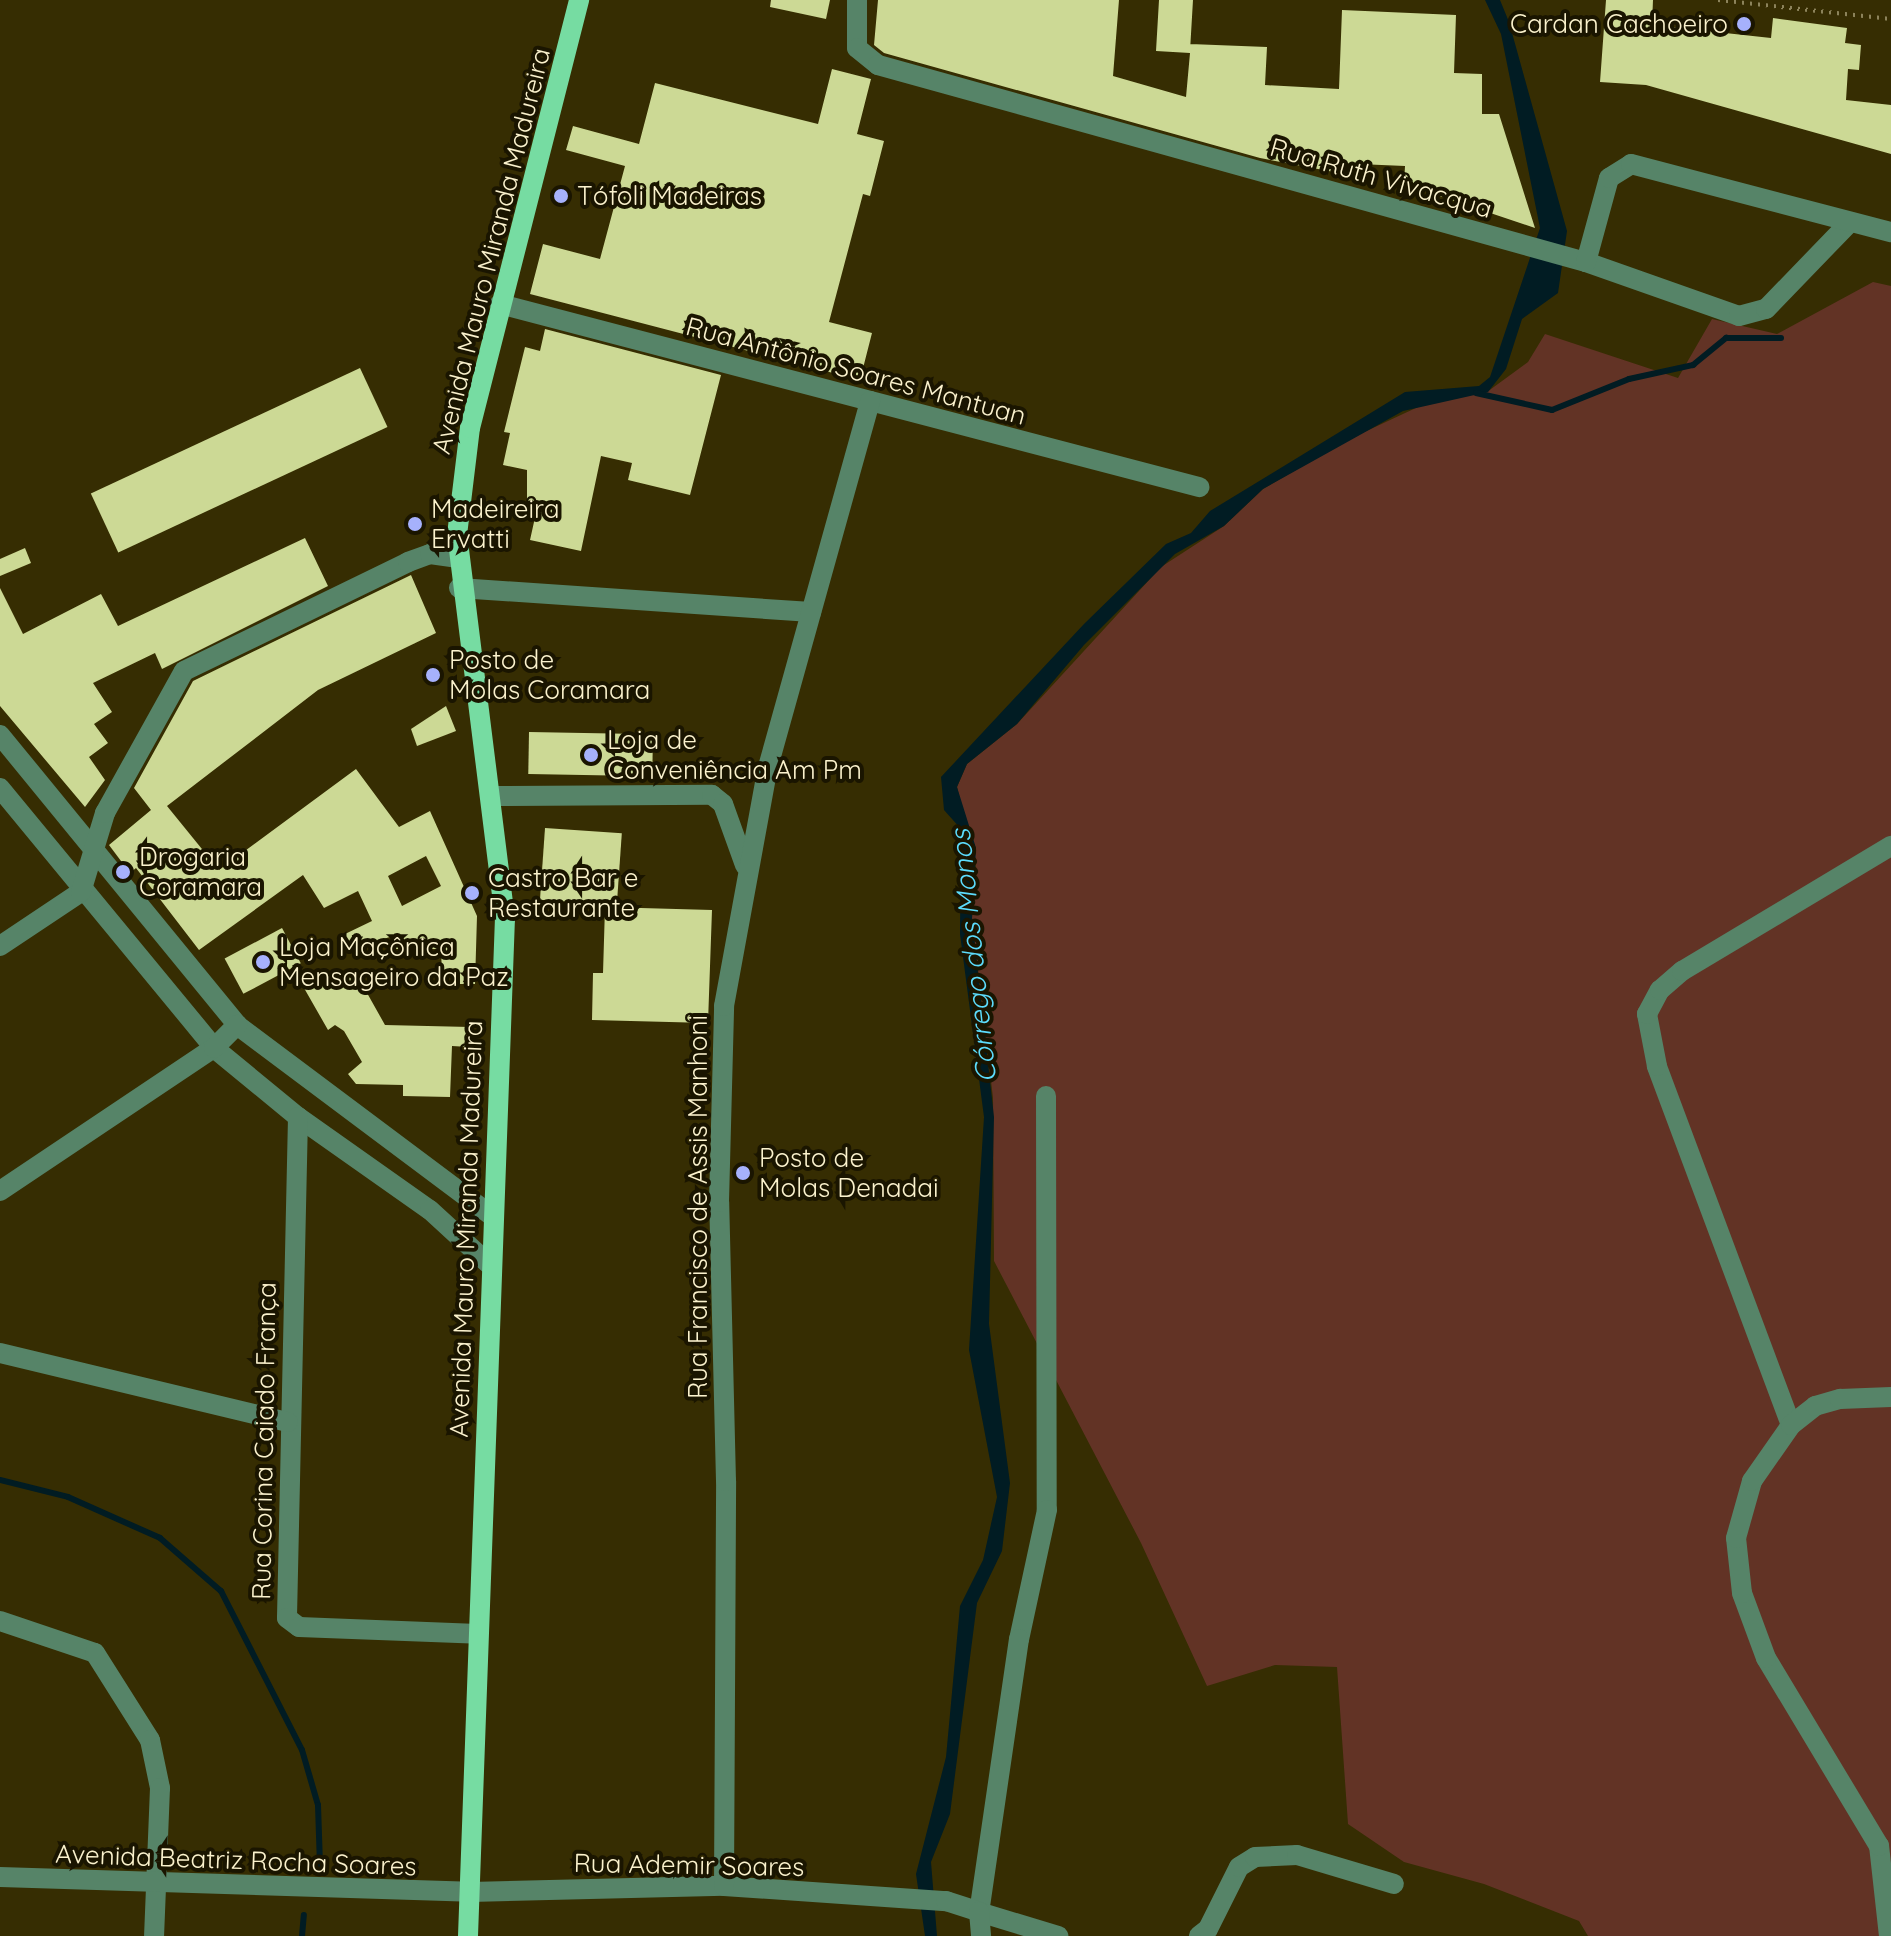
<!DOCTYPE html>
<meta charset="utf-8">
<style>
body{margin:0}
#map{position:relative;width:1891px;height:1936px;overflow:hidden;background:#362d02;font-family:Quicksand,sans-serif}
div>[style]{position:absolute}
.green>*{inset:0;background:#623325}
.water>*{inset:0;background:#011c23}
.stream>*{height:6px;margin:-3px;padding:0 3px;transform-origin:3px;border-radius:3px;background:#011c23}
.building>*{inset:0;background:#ccd995;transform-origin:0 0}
.path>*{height:4px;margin-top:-2px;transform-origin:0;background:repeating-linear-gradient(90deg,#8c835b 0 2px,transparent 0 8px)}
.minor>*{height:20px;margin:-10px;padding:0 10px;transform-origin:10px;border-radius:10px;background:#568468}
.major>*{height:20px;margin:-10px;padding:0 10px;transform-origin:10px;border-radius:10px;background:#76dca2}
.dots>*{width:22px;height:22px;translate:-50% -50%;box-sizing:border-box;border:4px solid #1a1500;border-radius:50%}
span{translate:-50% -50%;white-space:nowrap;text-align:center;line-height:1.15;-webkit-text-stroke:8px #1a1500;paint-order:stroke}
.poi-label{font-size:26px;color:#fbf2cd}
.right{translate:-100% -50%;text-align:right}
.left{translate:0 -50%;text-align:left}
.street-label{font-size:26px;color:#fbf2cd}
.water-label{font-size:28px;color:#5cdcfc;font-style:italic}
</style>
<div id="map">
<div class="green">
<i style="clip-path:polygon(1873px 282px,1891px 286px,1891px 1936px,1588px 1936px,1579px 1921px,1484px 1884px,1404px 1862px,1348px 1824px,1337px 1667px,1275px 1665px,1207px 1686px,1141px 1543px,994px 1261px,993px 1098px,972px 918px,976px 866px,957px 787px,967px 764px,1017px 724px,1161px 567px,1224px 526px,1263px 489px,1345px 441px,1433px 400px,1487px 392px,1528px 362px,1545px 334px,1678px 378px,1712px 319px,1777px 334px)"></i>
</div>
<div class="water">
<i style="clip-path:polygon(1485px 0,1500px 0,1509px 22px,1567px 231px,1558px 293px,1522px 319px,1506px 369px,1488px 392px,1403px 411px,1263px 489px,1224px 526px,1175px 554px,1084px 645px,1017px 724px,967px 764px,957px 787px,976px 848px,972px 918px,994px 1117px,989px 1324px,1010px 1483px,1002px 1551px,977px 1603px,950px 1814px,931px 1862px,937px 1936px,925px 1936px,916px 1874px,946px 1757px,960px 1606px,983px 1560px,997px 1497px,969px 1350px,984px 1117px,960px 934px,961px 829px,944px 810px,941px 777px,1084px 624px,1166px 544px,1191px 533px,1210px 511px,1405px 392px,1479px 386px,1490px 377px,1540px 228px,1501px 34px)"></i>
</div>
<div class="stream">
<i style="left:1476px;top:393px;width:78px;rotate:12.6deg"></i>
<i style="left:1552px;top:410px;width:83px;rotate:-21.9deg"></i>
<i style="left:1629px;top:379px;width:66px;rotate:-12.3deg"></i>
<i style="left:1693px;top:365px;width:43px;rotate:-39.3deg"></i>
<i style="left:1726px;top:338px;width:55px"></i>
<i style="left:0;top:1480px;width:70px;rotate:14deg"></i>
<i style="left:68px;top:1497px;width:101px;rotate:24deg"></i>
<i style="left:160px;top:1538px;width:81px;rotate:41deg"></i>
<i style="left:221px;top:1591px;width:178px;rotate:63deg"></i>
<i style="left:302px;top:1750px;width:57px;rotate:73.8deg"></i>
<i style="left:318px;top:1805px;width:60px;rotate:88.1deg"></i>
<i style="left:302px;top:1936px;width:21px;rotate:-85deg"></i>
</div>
<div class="building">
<i style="clip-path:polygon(771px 0,830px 0,826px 19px,770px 7px)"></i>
<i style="clip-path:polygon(878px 0,1119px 0,1113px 76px,1186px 97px,1190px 53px,1156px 51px,1159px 0,1193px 0,1190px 51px,1190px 44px,1267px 47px,1265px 85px,1339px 89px,1342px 10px,1456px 15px,1454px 73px,1482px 74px,1482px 114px,1499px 114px,1535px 228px,1404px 184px,1405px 166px,1335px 163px,1334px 172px,1260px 158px,884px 53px,874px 45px)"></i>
<i style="clip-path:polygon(1606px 0,1653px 0,1652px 25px,1771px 38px,1773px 18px,1847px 28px,1845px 43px,1861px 45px,1859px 70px,1848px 69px,1846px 100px,1891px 105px,1891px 154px,1646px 85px,1600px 82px)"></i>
<i style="clip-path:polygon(832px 69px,871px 79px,857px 134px,884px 141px,870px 196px,863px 194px,829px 322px,872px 333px,860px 380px,530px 294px,543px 244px,600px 259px,625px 166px,566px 150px,573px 126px,639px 144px,655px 83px,818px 124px)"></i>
<i style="clip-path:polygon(545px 329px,721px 375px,690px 495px,628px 480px,632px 463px,601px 456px,581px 551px,530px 540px,538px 504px,527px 502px,527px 470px,503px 465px,510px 433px,504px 432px,525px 347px,540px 351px)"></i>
<i style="left:360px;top:368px;width:65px;height:297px;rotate:65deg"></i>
<i style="clip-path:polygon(305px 538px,328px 586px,162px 669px,155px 653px,93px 683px,112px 712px,94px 724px,108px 743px,89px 757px,105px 780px,85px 807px,0 706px,0 588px,23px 634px,101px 594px,118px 626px)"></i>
<i style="clip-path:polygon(25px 548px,31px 563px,0 576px,0 559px)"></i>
<i style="clip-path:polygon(evenodd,411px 575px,436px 633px,318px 690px,167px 806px,219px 870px,356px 769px,399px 827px,430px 811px,477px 916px,475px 984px,455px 984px,454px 975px,442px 975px,441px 949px,396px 949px,396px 935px,352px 949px,345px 934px,372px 921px,358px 891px,324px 908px,303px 875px,199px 950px,136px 868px,130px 873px,109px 845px,151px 810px,134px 788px,193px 681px,411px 575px,426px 856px,441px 886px,402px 906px,388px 876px,426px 856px)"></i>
<i style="clip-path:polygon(446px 706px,456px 731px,417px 746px,411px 729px)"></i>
<i style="left:529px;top:732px;width:124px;height:42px;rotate:1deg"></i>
<i style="left:545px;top:828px;width:77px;height:72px;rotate:4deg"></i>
<i style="clip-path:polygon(605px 907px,712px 910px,708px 1023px,592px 1020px,593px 973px,603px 973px)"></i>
<i style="left:282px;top:928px;width:40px;height:65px;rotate:62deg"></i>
<i style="clip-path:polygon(347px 972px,356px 987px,362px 984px,385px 1025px,470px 1027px,469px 1047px,452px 1046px,450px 1097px,403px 1096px,403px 1085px,356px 1084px,348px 1074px,362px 1062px,344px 1031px,335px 1025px,328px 1030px,304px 988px)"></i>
</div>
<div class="path">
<i style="left:1718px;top:0;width:174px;rotate:6.3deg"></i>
</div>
<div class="minor">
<i style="left:857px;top:0;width:48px;rotate:90deg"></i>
<i style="left:857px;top:48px;width:27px;rotate:39deg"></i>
<i style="left:878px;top:65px;width:735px;rotate:15.55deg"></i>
<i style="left:1586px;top:262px;width:162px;rotate:19.4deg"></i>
<i style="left:1739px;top:316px;width:28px;rotate:-15deg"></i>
<i style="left:1766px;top:309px;width:120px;rotate:-46deg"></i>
<i style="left:1586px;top:262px;width:87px;rotate:-74.7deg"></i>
<i style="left:1609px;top:178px;width:26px;rotate:-32deg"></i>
<i style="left:1631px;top:164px;width:269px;rotate:14.7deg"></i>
<i style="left:500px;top:304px;width:723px;rotate:14.67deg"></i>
<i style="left:459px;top:588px;width:353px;rotate:3.9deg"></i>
<i style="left:0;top:735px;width:375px;rotate:50.7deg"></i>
<i style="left:237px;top:1025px;width:317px;rotate:36.8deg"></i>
<i style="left:0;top:788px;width:337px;rotate:50.5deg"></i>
<i style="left:214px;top:1048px;width:109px;rotate:39.4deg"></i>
<i style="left:298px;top:1117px;width:161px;rotate:35.2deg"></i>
<i style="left:430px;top:1210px;width:80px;rotate:42.5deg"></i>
<i style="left:492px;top:796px;width:220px;rotate:-0.3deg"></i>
<i style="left:712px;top:795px;width:14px;rotate:39deg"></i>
<i style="left:723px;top:804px;width:65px;rotate:70.2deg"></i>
<i style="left:0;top:946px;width:97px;rotate:-33.7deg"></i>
<i style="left:81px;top:892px;width:83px;rotate:-73.1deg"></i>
<i style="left:105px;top:813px;width:162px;rotate:-60.9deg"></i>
<i style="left:184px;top:671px;width:249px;rotate:-25.9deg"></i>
<i style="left:408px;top:562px;width:23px;rotate:-20deg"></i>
<i style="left:430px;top:554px;width:27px;rotate:8deg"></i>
<i style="left:1046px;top:1096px;width:414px;rotate:89.9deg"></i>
<i style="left:1047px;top:1510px;width:132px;rotate:102.2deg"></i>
<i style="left:1019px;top:1639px;width:276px;rotate:98.3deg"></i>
<i style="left:979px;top:1912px;width:83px;rotate:16.9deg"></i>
<i style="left:298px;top:1117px;width:501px;rotate:91.26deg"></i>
<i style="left:287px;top:1618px;width:15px;rotate:37deg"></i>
<i style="left:299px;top:1627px;width:179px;rotate:2.2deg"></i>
<i style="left:0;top:1191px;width:257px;rotate:-33.8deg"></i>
<i style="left:214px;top:1048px;width:33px;rotate:-45deg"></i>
<i style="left:0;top:1353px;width:296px;rotate:13.5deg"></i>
<i style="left:1791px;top:1425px;width:383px;rotate:-110.5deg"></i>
<i style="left:1657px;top:1066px;width:53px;rotate:-100.9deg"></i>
<i style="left:1647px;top:1014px;width:27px;rotate:-62deg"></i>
<i style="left:1660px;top:990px;width:29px;rotate:-41deg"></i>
<i style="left:1682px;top:971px;width:244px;rotate:-30.9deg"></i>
<i style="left:0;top:1621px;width:100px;rotate:18.6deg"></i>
<i style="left:95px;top:1653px;width:103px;rotate:57.7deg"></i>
<i style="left:150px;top:1740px;width:49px;rotate:78.2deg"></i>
<i style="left:160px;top:1788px;width:148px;rotate:92.3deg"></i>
<i style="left:0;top:1877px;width:470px;rotate:1.8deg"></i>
<i style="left:470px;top:1892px;width:254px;rotate:-1.4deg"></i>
<i style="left:724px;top:1886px;width:223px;rotate:3.9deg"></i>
<i style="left:946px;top:1901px;width:35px;rotate:18deg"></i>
<i style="left:979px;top:1912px;width:24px;rotate:85deg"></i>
<i style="left:724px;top:1886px;width:405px;rotate:-89.7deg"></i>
<i style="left:726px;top:1481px;width:279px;rotate:-91.4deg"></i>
<i style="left:719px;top:1202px;width:196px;rotate:-88.5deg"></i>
<i style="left:724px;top:1006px;width:243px;rotate:-79.6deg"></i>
<i style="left:768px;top:767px;width:380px;rotate:-74.4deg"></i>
<i style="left:1199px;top:1936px;width:11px;rotate:-38deg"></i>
<i style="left:1208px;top:1929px;width:69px;rotate:-63.4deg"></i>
<i style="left:1239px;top:1867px;width:19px;rotate:-32deg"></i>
<i style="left:1255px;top:1857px;width:42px;rotate:-2.7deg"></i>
<i style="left:1297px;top:1855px;width:101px;rotate:16.6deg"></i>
<i style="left:1889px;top:1936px;width:91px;rotate:-96.3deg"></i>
<i style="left:1879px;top:1846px;width:219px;rotate:-121deg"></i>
<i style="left:1766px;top:1658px;width:69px;rotate:-110.3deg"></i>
<i style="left:1742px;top:1593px;width:55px;rotate:-96.2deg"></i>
<i style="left:1736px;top:1538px;width:59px;rotate:-74.3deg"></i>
<i style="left:1752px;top:1481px;width:68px;rotate:-55.1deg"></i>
<i style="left:1791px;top:1425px;width:31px;rotate:-38deg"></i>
<i style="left:1815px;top:1406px;width:26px;rotate:-16deg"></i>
<i style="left:1840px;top:1399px;width:51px;rotate:-2.2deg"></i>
</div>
<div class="major">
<i style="left:468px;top:1936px;width:1018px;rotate:-87.92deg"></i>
<i style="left:505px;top:919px;width:387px;rotate:-97.1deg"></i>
<i style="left:457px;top:535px;width:108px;rotate:-83.1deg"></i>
<i style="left:470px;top:428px;width:442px;rotate:-75.7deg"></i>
</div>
<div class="dots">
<i style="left:1744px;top:24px;background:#a6b1fc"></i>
<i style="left:561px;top:196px;background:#a6b1fc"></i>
<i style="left:415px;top:524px;background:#a6b1fc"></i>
<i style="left:433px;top:675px;background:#a6b1fc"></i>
<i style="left:591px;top:755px;background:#a6b1fc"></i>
<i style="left:123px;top:872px;background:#a6b1fc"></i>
<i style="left:472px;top:893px;background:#a6b1fc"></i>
<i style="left:263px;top:962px;background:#a6b1fc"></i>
<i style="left:743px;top:1173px;background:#a6b1fc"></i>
</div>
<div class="poi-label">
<span class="right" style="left:1728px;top:24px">Cardan Cachoeiro</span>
<span class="left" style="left:577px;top:196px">Tófoli Madeiras</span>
<span class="left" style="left:431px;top:524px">Madeireira<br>Ervatti</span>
<span class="left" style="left:449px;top:675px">Posto de<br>Molas Coramara</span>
<span class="left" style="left:607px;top:755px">Loja de<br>Conveniência Am Pm</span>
<span class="left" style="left:139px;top:872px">Drogaria<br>Coramara</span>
<span class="left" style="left:488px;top:893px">Castro Bar e<br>Restaurante</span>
<span class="left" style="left:279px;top:962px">Loja Maçônica<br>Mensageiro da Paz</span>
<span class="left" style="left:759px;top:1173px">Posto de<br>Molas Denadai</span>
</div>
<div class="street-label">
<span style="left:1381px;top:178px;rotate:16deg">Rua Ruth Vivacqua</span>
<span style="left:491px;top:251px;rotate:-76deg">Avenida Mauro Miranda Madureira</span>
<span style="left:856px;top:371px;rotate:15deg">Rua Antônio Soares Mantuan</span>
<span style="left:698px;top:1207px;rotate:-90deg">Rua Francisco de Assis Manhoni</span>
<span style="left:466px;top:1229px;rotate:-88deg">Avenida Mauro Miranda Madureira</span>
<span style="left:264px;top:1441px;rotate:-89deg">Rua Corina Caiado França</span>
<span style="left:236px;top:1860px;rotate:2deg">Avenida Beatriz Rocha Soares</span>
<span style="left:689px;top:1865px;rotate:1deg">Rua Ademir Soares</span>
</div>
<div class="water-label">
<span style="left:973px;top:956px;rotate:-96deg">Córrego dos Monos</span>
</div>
</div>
